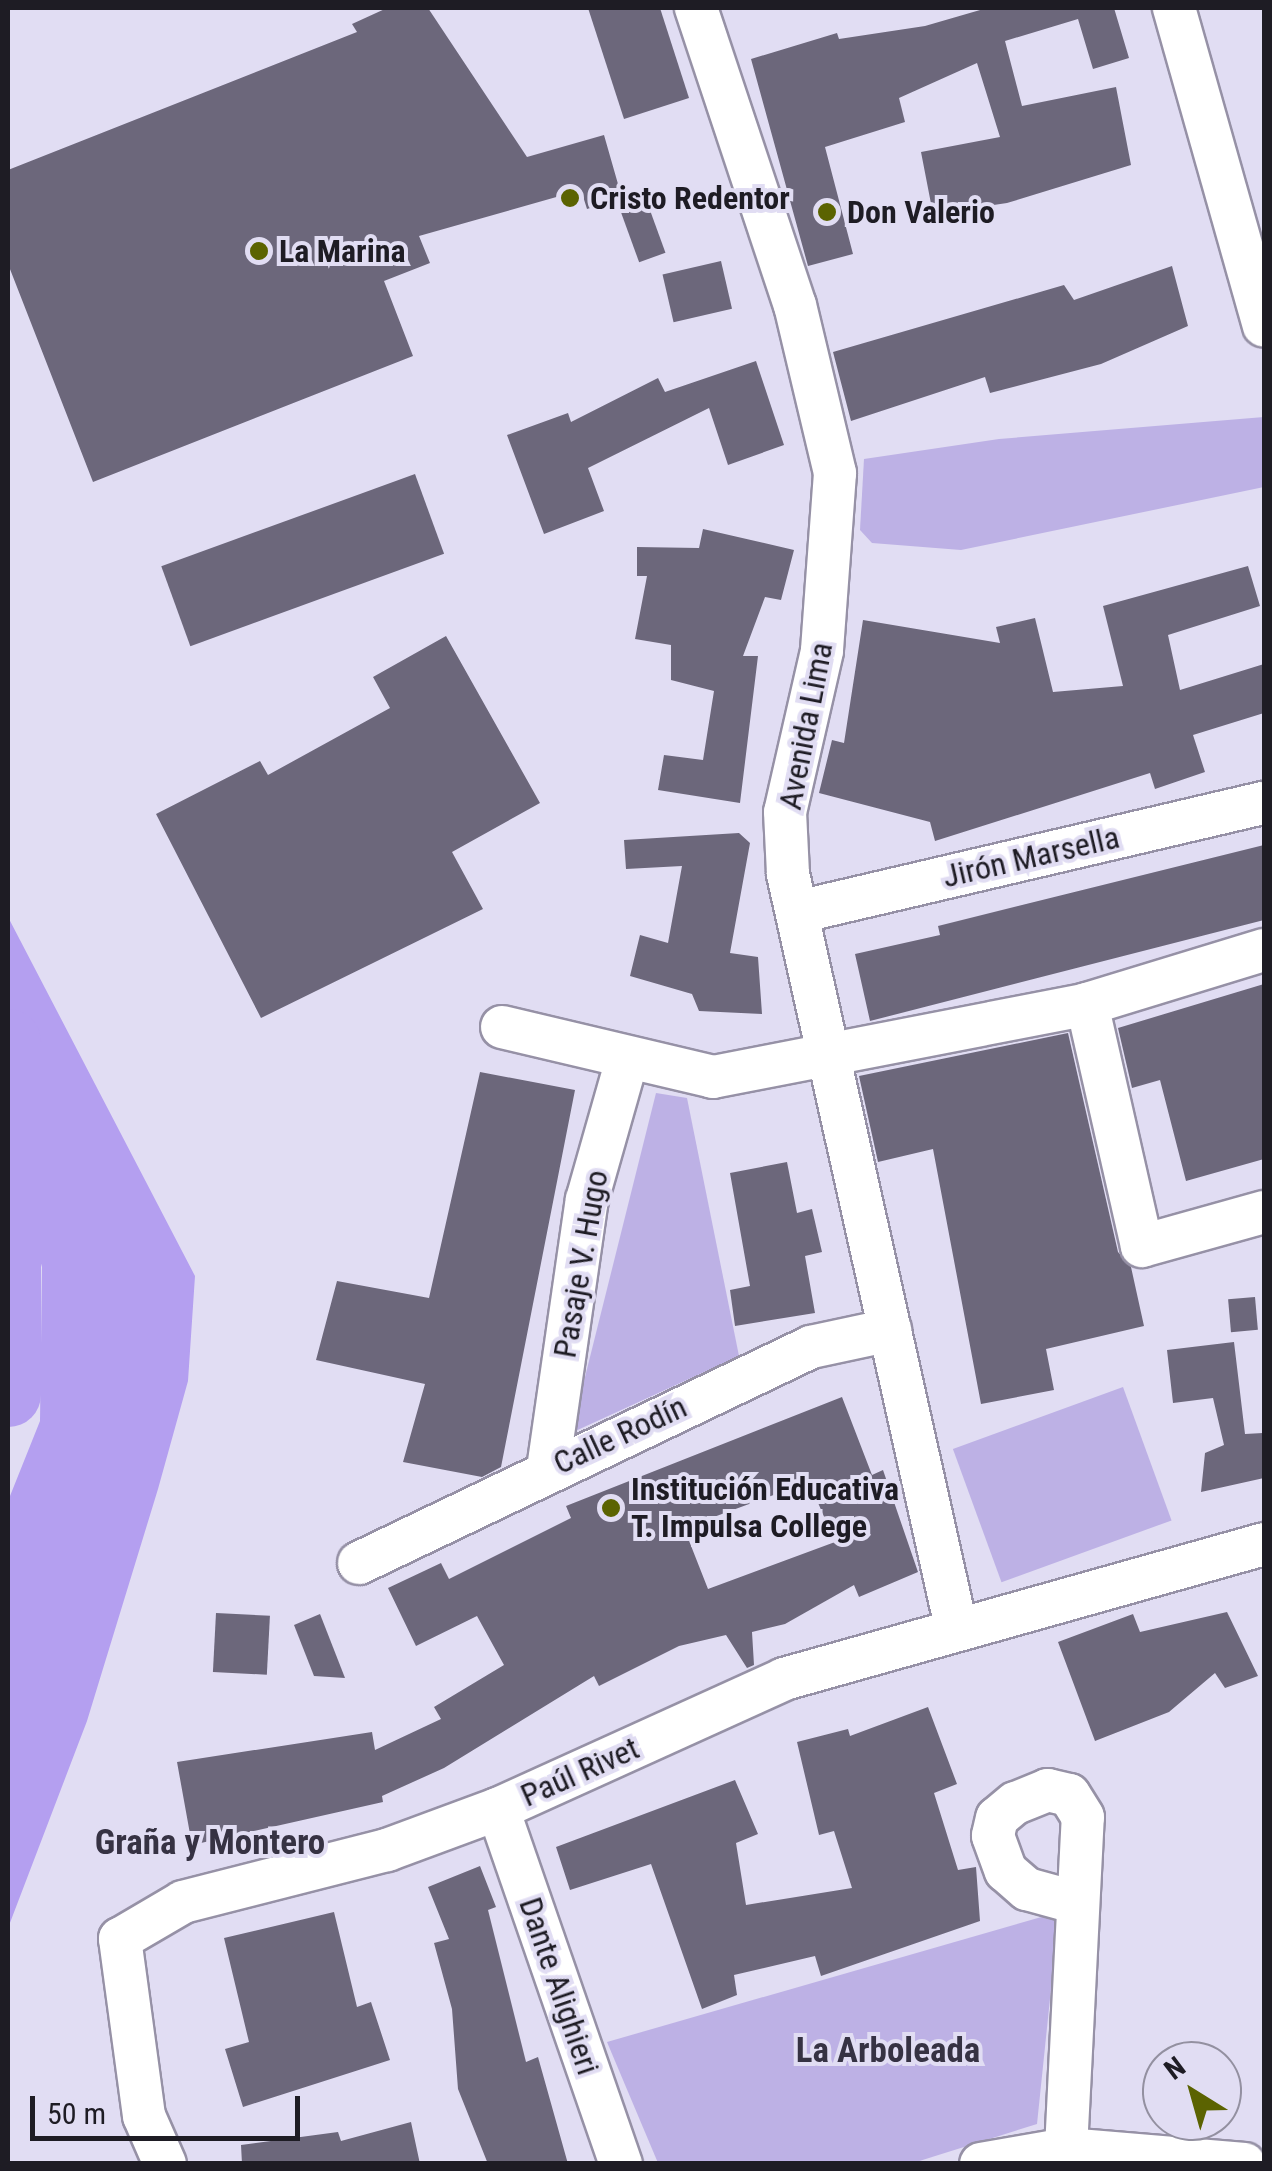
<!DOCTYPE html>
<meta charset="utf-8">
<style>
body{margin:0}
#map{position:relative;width:1272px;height:2171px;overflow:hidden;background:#e1ddf3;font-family:"Roboto Condensed",sans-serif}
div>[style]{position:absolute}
.green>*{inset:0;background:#bdb1e5;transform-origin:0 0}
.water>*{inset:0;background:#b49ff0}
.river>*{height:65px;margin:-32.5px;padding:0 32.5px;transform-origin:32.5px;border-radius:32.5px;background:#b49ff0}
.building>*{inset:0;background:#6c677b;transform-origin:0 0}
.roads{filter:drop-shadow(2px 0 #9691a6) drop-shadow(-2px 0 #9691a6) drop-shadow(0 2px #9691a6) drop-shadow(0 -2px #9691a6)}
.minor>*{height:42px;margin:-21px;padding:0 21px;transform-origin:21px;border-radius:21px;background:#fff}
.dots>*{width:28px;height:28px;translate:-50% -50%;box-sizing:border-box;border:5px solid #e1ddf3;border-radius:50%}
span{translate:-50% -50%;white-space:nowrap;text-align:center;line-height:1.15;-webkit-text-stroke:8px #e1ddf3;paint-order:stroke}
.poi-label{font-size:32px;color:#1e1c24;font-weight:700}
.left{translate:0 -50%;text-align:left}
.street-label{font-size:32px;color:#1e1c24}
.neighbourhood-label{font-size:35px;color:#363243;font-weight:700}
.frame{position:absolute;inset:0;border:10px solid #1e1c24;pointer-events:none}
.north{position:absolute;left:1142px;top:2041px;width:100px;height:100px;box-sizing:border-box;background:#e1ddf3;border:2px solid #9390a0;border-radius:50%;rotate:323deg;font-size:28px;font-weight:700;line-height:40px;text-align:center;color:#1e1c24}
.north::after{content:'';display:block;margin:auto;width:35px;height:45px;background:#5b6301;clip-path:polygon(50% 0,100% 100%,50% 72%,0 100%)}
.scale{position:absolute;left:30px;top:2096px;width:270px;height:45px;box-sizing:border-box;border:5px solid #1e1c24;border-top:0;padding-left:12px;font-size:30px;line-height:35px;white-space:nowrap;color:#1e1c24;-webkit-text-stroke:8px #e1ddf3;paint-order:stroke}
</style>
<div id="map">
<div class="green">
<i style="clip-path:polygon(1264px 417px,1264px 487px,961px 550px,872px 543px,860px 530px,864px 459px,999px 439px)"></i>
<i style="clip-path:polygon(656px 1093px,687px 1098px,739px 1356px,571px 1433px)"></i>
<i style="left:1123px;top:1387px;width:142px;height:181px;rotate:70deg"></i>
<i style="clip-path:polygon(1059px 1912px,1037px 2124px,913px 2163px,658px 2163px,607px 2042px)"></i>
</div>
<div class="water">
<i style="clip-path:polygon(8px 917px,195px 1276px,188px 1381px,158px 1489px,87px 1721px,8px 1928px,8px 1501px,40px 1421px,42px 1267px,8px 1151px)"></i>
</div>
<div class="river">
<i style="left:8px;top:1041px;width:353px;rotate:90deg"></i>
</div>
<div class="building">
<i style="clip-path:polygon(387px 8px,428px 8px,527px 157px,604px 135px,622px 198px,587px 209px,581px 190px,419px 236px,430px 263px,384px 281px,413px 356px,93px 482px,8px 264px,8px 170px,357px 32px,352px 24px)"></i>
<i style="clip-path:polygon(588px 8px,660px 8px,689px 98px,624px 119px)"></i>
<i style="clip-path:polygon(987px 8px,1114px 8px,1129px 58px,1093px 69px,1078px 19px,1005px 41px,1022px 106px,1116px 87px,1131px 165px,1007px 203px,933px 214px,921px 152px,1000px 137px,977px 63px,899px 98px,905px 122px,825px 147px,853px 254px,808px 266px,751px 59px,837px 33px,839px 39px,925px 26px)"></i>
<i style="left:647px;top:202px;width:54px;height:28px;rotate:70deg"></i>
<i style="left:721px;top:261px;width:49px;height:60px;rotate:77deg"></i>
<i style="clip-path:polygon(1172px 266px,1188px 326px,1101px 364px,990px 393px,985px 377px,851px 421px,833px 352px,1064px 285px,1074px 300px)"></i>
<i style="clip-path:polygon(756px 361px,784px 445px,728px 465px,709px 408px,588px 468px,604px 511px,544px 534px,507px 435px,568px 413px,571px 422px,658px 378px,665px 392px)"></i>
<i style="left:415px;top:474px;width:85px;height:270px;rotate:70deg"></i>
<i style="clip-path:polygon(703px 529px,794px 550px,781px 600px,765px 597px,743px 656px,758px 656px,740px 803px,658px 790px,664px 755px,703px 760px,714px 691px,671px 680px,671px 645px,635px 639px,647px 576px,637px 576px,637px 547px,699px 548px)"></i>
<i style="clip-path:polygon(1248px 566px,1260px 606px,1168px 635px,1180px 690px,1264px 664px,1264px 713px,1193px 735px,1205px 772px,1155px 789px,1150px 773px,935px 841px,930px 822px,819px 793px,832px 740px,844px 743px,863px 620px,1000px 643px,996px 627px,1035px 618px,1053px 692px,1123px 686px,1103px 606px)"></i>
<i style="clip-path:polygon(446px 636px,540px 803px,452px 852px,483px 909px,261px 1018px,156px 814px,260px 761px,268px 775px,390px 708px,373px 677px)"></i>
<i style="clip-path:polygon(739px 833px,750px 843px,730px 953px,758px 957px,762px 1014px,699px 1011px,692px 994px,630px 976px,640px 935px,668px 943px,682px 866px,626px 869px,624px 840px)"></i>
<i style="clip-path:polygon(1264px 845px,1264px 920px,870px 1021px,855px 954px,940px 935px,938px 926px)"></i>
<i style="clip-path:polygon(1264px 984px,1264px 1159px,1186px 1181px,1160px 1080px,1132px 1088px,1118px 1028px)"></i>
<i style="clip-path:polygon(1068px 1033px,1118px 1252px,1131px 1267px,1144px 1326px,1046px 1349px,1054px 1390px,981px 1404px,933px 1149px,878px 1162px,859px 1076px)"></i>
<i style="clip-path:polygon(480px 1072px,575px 1090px,501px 1467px,482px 1477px,403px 1462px,425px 1384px,316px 1360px,337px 1281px,429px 1298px)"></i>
<i style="clip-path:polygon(787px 1162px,797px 1213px,812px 1209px,822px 1252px,805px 1256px,815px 1313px,735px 1326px,730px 1290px,750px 1286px,730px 1173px)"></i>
<i style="left:1255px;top:1297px;width:33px;height:27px;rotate:85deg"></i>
<i style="clip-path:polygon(1234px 1342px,1245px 1434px,1263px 1433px,1264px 1478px,1201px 1492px,1205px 1453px,1224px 1445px,1213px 1398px,1173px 1403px,1167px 1350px)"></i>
<i style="clip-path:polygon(evenodd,842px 1397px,872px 1475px,883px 1470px,918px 1572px,859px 1597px,854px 1585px,785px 1624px,752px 1632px,754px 1665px,747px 1668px,726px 1635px,679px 1646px,599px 1686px,594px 1676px,444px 1768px,382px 1796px,383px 1802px,192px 1845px,177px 1762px,372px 1732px,375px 1750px,441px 1719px,434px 1707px,504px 1665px,477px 1616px,416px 1646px,388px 1588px,441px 1563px,449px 1579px,571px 1518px,566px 1506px,842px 1397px,809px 1482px,835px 1542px,708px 1589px,684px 1528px,809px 1482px)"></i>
<i style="clip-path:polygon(1227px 1612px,1258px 1676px,1225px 1688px,1215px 1673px,1169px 1712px,1095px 1741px,1058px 1642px,1133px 1614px,1140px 1632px)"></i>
<i style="left:216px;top:1613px;width:54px;height:59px;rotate:3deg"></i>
<i style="clip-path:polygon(320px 1614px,345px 1678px,314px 1676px,294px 1625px)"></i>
<i style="clip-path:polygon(928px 1707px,957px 1784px,934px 1793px,958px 1870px,976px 1867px,980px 1921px,821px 1976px,815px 1956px,734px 1975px,737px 1995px,702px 2009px,651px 1864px,570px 1890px,556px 1847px,735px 1780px,758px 1834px,736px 1843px,746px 1905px,852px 1888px,834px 1831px,819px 1835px,797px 1742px,848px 1729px,850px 1736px)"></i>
<i style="clip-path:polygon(480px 1866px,496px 1907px,488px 1910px,526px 2062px,538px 2057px,568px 2164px,488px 2164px,458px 2089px,452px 2009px,434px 1943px,449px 1939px,428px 1887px)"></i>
<i style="clip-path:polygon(334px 1912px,357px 2007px,371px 2002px,390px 2060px,243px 2107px,225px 2049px,249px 2042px,224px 1938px)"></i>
<i style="clip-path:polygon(411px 2122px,420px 2164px,242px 2164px,241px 2145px,338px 2132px,341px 2141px)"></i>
</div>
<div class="roads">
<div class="minor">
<i style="left:696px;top:8px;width:313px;rotate:71.6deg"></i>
<i style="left:795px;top:305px;width:173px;rotate:76.6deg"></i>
<i style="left:835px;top:473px;width:178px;rotate:94.2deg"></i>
<i style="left:822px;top:651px;width:165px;rotate:102.9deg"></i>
<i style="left:785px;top:812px;width:62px;rotate:87.2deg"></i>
<i style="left:788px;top:874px;width:772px;rotate:77.42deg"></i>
<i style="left:1174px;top:8px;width:330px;rotate:74.2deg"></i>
<i style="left:798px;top:912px;width:479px;rotate:-13.2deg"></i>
<i style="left:1087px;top:1004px;width:248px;rotate:77.2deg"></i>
<i style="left:1142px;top:1246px;width:127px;rotate:-15.6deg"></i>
<i style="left:502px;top:1027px;width:217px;rotate:13.3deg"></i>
<i style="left:713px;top:1077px;width:381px;rotate:-11deg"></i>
<i style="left:1087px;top:1004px;width:185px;rotate:-17deg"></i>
<i style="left:548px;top:1469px;width:272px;rotate:-81.8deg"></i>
<i style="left:587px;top:1200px;width:142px;rotate:-74.1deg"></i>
<i style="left:359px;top:1563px;width:501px;rotate:-25.54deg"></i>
<i style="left:811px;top:1347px;width:81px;rotate:-12.1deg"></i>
<i style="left:498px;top:1809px;width:376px;rotate:70.9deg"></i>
<i style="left:1066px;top:2149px;width:332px;rotate:-87.1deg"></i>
<i style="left:1083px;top:1817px;width:26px;rotate:-122deg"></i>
<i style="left:1069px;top:1795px;width:22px;rotate:-167deg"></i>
<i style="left:1048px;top:1790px;width:35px;rotate:158deg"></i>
<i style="left:1015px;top:1803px;width:23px;rotate:140deg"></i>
<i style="left:997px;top:1818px;width:18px;rotate:103deg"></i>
<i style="left:993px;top:1836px;width:37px;rotate:70deg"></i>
<i style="left:1006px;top:1871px;width:28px;rotate:41deg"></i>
<i style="left:1027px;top:1889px;width:49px;rotate:15.5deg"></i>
<i style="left:165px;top:2164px;width:52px;rotate:-113.6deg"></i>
<i style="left:144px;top:2116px;width:179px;rotate:-97.7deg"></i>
<i style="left:120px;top:1939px;width:73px;rotate:-30.4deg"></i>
<i style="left:183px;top:1902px;width:211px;rotate:-14.3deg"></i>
<i style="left:387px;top:1850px;width:118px;rotate:-20.3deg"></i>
<i style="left:498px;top:1809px;width:314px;rotate:-24.4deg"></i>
<i style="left:784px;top:1679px;width:499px;rotate:-15.7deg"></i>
<i style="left:981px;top:2164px;width:86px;rotate:-10deg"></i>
<i style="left:1066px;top:2149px;width:179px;rotate:4.8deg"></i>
</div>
</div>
<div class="dots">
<i style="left:570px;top:198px;background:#5b6301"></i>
<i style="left:827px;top:212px;background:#5b6301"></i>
<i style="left:259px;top:251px;background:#5b6301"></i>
<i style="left:611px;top:1508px;background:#5b6301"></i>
</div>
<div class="poi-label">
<span class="left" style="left:590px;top:198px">Cristo Redentor</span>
<span class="left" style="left:847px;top:212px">Don Valerio</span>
<span class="left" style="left:279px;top:251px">La Marina</span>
<span class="left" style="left:631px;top:1508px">Institución Educativa<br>T. Impulsa College</span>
</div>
<div class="street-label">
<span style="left:806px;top:726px;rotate:-79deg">Avenida Lima</span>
<span style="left:1031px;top:857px;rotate:-13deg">Jirón Marsella</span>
<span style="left:581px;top:1264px;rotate:-80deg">Pasaje V. Hugo</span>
<span style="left:620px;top:1435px;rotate:-25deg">Calle Rodín</span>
<span style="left:580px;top:1772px;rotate:-24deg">Paúl Rivet</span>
<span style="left:559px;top:1986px;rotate:71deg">Dante Alighieri</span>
</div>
<div class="neighbourhood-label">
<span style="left:210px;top:1843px">Graña y Montero</span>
<span style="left:888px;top:2051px">La Arboleada</span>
</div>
<div class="frame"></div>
<div class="north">N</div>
<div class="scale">50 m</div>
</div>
